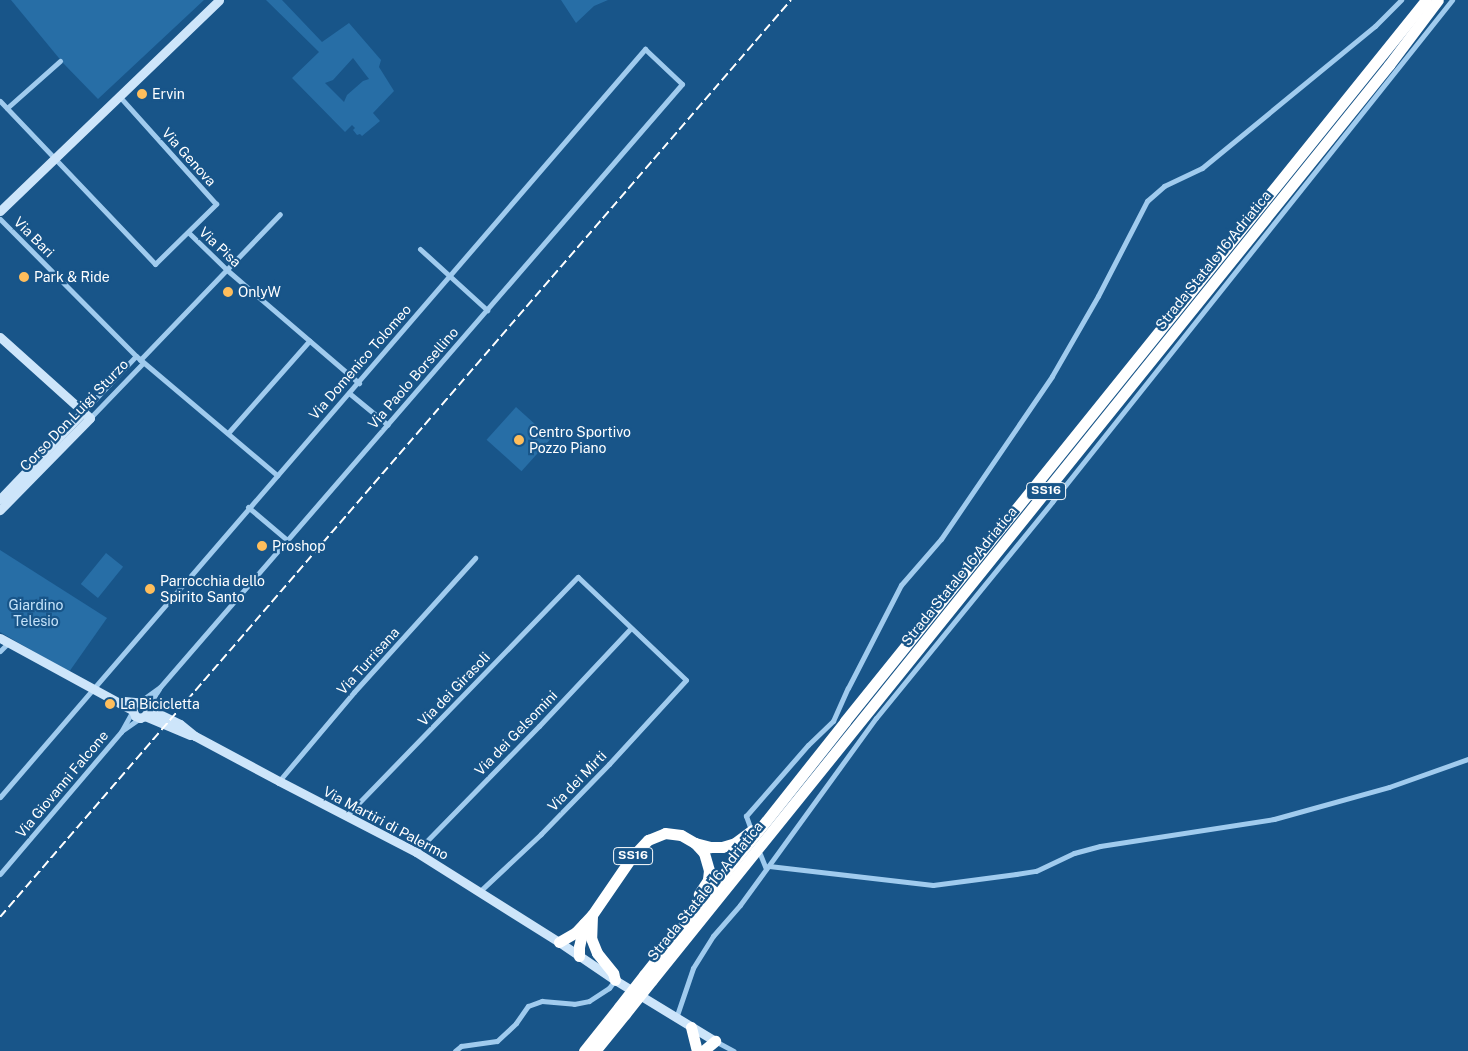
<!DOCTYPE html>
<style>
body{margin:0}
#map{position:relative;width:1468px;height:1051px;overflow:hidden;background:#185589;font-family:"Public Sans",sans-serif}
div>[style]{position:absolute}
.green>*{inset:0;background:#276ea6;transform-origin:0 0}
.street>*{height:5px;margin:-2.5px;padding:0 2.5px;transform-origin:2.5px;border-radius:2.5px;background:#a0cbee}
.secondary>*{height:9px;margin:-4.5px;padding:0 4.5px;transform-origin:4.5px;border-radius:4.5px;background:#cde5fa}
.highway>*{height:11px;margin:-5.5px;padding:0 5.5px;transform-origin:5.5px;border-radius:5.5px;background:#fff}
.rail>*{height:2px;margin-top:-1px;transform-origin:0;background:repeating-linear-gradient(90deg,#fff 0 9px,transparent 0 13px)}
.highway-bridge>*{height:11px;margin:-5.5px;padding:0 5.5px;transform-origin:5.5px;border-radius:5.5px;background:#fff}
.dots>*{width:14px;height:14px;translate:-50% -50%;box-sizing:border-box;border:2px solid #185589;border-radius:50%}
span{translate:-50% -50%;white-space:nowrap;text-align:center;line-height:1.15;-webkit-text-stroke:4.5px #185589;paint-order:stroke}
.shield-label span{padding:1px 4px;background:#185589;border:1px solid;border-radius:4px;-webkit-text-stroke-width:0}
.shield-label{font-size:12px;color:#fff;font-weight:700}
.poi-label{font-size:14px;color:#fff}
.left{translate:0 -50%;text-align:left}
.street-label{font-size:14px;color:#fff}
.park-label{font-size:14px;color:#c5e3fa}
</style>
<div id="map">
<div class="green">
<i style="clip-path:polygon(11px 0,204px 0,98px 99px,63px 63px)"></i>
<i style="clip-path:polygon(evenodd,266px 0,282px 0,322px 42px,349px 23px,381px 60px,379px 67px,394px 91px,373px 113px,380px 121px,362px 136px,360px 134px,357px 135px,353px 130px,355px 128px,352px 125px,345px 132px,292px 78px,319px 52px,266px 0,353px 58px,369px 79px,363px 81px,347px 95px,344px 102px,325px 83px,333px 80px,353px 58px)"></i>
<i style="clip-path:polygon(561px 0,608px 0,594px 6px,576px 23px)"></i>
<i style="left:516px;top:407px;width:47px;height:44px;rotate:42deg"></i>
<i style="clip-path:polygon(0 550px,107px 618px,69px 672px,0 632px)"></i>
<i style="left:106px;top:553px;width:22px;height:40px;rotate:39deg"></i>
</div>
<div class="street">
<i style="left:0;top:101px;width:225px;rotate:46.4deg"></i>
<i style="left:155px;top:264px;width:86px;rotate:-44.5deg"></i>
<i style="left:216px;top:204px;width:145px;rotate:-131.9deg"></i>
<i style="left:7px;top:108px;width:71px;rotate:-41.6deg"></i>
<i style="left:0;top:219px;width:193px;rotate:45.2deg"></i>
<i style="left:136px;top:356px;width:185px;rotate:40.2deg"></i>
<i style="left:189px;top:233px;width:53px;rotate:44.2deg"></i>
<i style="left:227px;top:270px;width:174px;rotate:40.6deg"></i>
<i style="left:420px;top:249px;width:91px;rotate:42.3deg"></i>
<i style="left:140px;top:360px;width:202px;rotate:-46.2deg"></i>
<i style="left:349px;top:393px;width:50px;rotate:39.4deg"></i>
<i style="left:83px;top:412px;width:77px;rotate:-46.6deg"></i>
<i style="left:90px;top:418px;width:76px;rotate:-46.1deg"></i>
<i style="left:228px;top:433px;width:123px;rotate:-48.6deg"></i>
<i style="left:248px;top:507px;width:51px;rotate:40.2deg"></i>
<i style="left:0;top:651px;width:11px;rotate:-45deg"></i>
<i style="left:148px;top:706px;width:20px;rotate:-57deg"></i>
<i style="left:123px;top:730px;width:21px;rotate:-35deg"></i>
<i style="left:279px;top:781px;width:116px;rotate:-49.9deg"></i>
<i style="left:354px;top:692px;width:181px;rotate:-47.9deg"></i>
<i style="left:0;top:797px;width:988px;rotate:-49.23deg"></i>
<i style="left:645px;top:49px;width:51px;rotate:43.4deg"></i>
<i style="left:682px;top:84px;width:798px;rotate:130.88deg"></i>
<i style="left:160px;top:687px;width:24px;rotate:144deg"></i>
<i style="left:346px;top:816px;width:333px;rotate:-45.9deg"></i>
<i style="left:578px;top:577px;width:149px;rotate:43.6deg"></i>
<i style="left:686px;top:680px;width:114px;rotate:132.5deg"></i>
<i style="left:609px;top:764px;width:98px;rotate:134.2deg"></i>
<i style="left:541px;top:834px;width:85px;rotate:136.9deg"></i>
<i style="left:750px;top:827px;width:12px;rotate:-110deg"></i>
<i style="left:746px;top:816px;width:94px;rotate:-48.9deg"></i>
<i style="left:808px;top:745px;width:35px;rotate:-44deg"></i>
<i style="left:833px;top:721px;width:36px;rotate:-66deg"></i>
<i style="left:848px;top:688px;width:116px;rotate:-62.8deg"></i>
<i style="left:901px;top:585px;width:61px;rotate:-49deg"></i>
<i style="left:941px;top:539px;width:197px;rotate:-55.7deg"></i>
<i style="left:1052px;top:376px;width:92px;rotate:-60.1deg"></i>
<i style="left:1098px;top:296px;width:107px;rotate:-62.7deg"></i>
<i style="left:1147px;top:201px;width:23px;rotate:-41deg"></i>
<i style="left:1164px;top:186px;width:42px;rotate:-25.3deg"></i>
<i style="left:1202px;top:168px;width:224px;rotate:-39.4deg"></i>
<i style="left:1375px;top:26px;width:37px;rotate:-45deg"></i>
<i style="left:416px;top:852px;width:176px;rotate:-45.7deg"></i>
<i style="left:539px;top:726px;width:134px;rotate:-46.8deg"></i>
<i style="left:760px;top:854px;width:16px;rotate:68deg"></i>
<i style="left:769px;top:866px;width:165px;rotate:6.6deg"></i>
<i style="left:933px;top:885px;width:84px;rotate:-7.5deg"></i>
<i style="left:1016px;top:874px;width:20px;rotate:-9deg"></i>
<i style="left:1036px;top:871px;width:42px;rotate:-25.3deg"></i>
<i style="left:1074px;top:853px;width:27px;rotate:-15deg"></i>
<i style="left:1100px;top:846px;width:176px;rotate:-8.8deg"></i>
<i style="left:1274px;top:819px;width:119px;rotate:-15.5deg"></i>
<i style="left:1389px;top:787px;width:84px;rotate:-19.5deg"></i>
<i style="left:0;top:874px;width:187px;rotate:-49.6deg"></i>
<i style="left:121px;top:732px;width:23px;rotate:-61deg"></i>
<i style="left:676px;top:1018px;width:53px;rotate:-71.2deg"></i>
<i style="left:693px;top:968px;width:38px;rotate:-58deg"></i>
<i style="left:713px;top:936px;width:41px;rotate:-48.9deg"></i>
<i style="left:740px;top:905px;width:231px;rotate:-54deg"></i>
<i style="left:876px;top:718px;width:279px;rotate:-50.8deg"></i>
<i style="left:1052px;top:502px;width:642px;rotate:-51.45deg"></i>
<i style="left:715px;top:1041px;width:21px;rotate:28deg"></i>
<i style="left:455px;top:1051px;width:8px;rotate:-40deg"></i>
<i style="left:461px;top:1046px;width:36px;rotate:-8deg"></i>
<i style="left:497px;top:1041px;width:26px;rotate:-43deg"></i>
<i style="left:516px;top:1023px;width:21px;rotate:-55deg"></i>
<i style="left:528px;top:1006px;width:15px;rotate:-20deg"></i>
<i style="left:542px;top:1001px;width:32px;rotate:5deg"></i>
<i style="left:574px;top:1004px;width:15px;rotate:-11deg"></i>
<i style="left:589px;top:1001px;width:24px;rotate:-33deg"></i>
<i style="left:609px;top:988px;width:10px;rotate:-53deg"></i>
</div>
<div class="secondary">
<i style="left:0;top:211px;width:304px;rotate:-43.9deg"></i>
<i style="left:0;top:337px;width:121px;rotate:42deg"></i>
<i style="left:90px;top:418px;width:129px;rotate:134.4deg"></i>
<i style="left:0;top:499px;width:120px;rotate:-46.3deg"></i>
<i style="left:0;top:638px;width:150px;rotate:28.6deg"></i>
<i style="left:124px;top:701px;width:22px;rotate:5deg"></i>
<i style="left:146px;top:703px;width:7px;rotate:63deg"></i>
<i style="left:149px;top:709px;width:8px;rotate:120deg"></i>
<i style="left:145px;top:716px;width:5px;rotate:158deg"></i>
<i style="left:140px;top:718px;width:5px;rotate:-158deg"></i>
<i style="left:135px;top:716px;width:9px;rotate:-111deg"></i>
<i style="left:132px;top:708px;width:5px;rotate:-68deg"></i>
<i style="left:149px;top:709px;width:34px;rotate:26deg"></i>
<i style="left:180px;top:724px;width:19px;rotate:39deg"></i>
<i style="left:195px;top:736px;width:95px;rotate:28.2deg"></i>
<i style="left:279px;top:781px;width:154px;rotate:27.4deg"></i>
<i style="left:416px;top:852px;width:169px;rotate:32.2deg"></i>
<i style="left:559px;top:942px;width:68px;rotate:34.2deg"></i>
<i style="left:615px;top:980px;width:117px;rotate:31.4deg"></i>
<i style="left:145px;top:716px;width:49px;rotate:22.9deg"></i>
</div>
<div class="highway">
<i style="left:695px;top:843px;width:13px;rotate:48deg"></i>
<i style="left:704px;top:853px;width:18px;rotate:74deg"></i>
<i style="left:709px;top:870px;width:10px;rotate:96deg"></i>
<i style="left:708px;top:880px;width:17px;rotate:123deg"></i>
<i style="left:592px;top:915px;width:23px;rotate:92deg"></i>
<i style="left:591px;top:938px;width:16px;rotate:68deg"></i>
<i style="left:597px;top:953px;width:26px;rotate:51deg"></i>
<i style="left:613px;top:973px;width:7px;rotate:74deg"></i>
<i style="left:559px;top:942px;width:20px;rotate:-30deg"></i>
<i style="left:576px;top:932px;width:23px;rotate:-47deg"></i>
<i style="left:592px;top:915px;width:69px;rotate:-55.6deg"></i>
<i style="left:631px;top:858px;width:25px;rotate:-47deg"></i>
<i style="left:648px;top:840px;width:18px;rotate:-22deg"></i>
<i style="left:665px;top:833px;width:16px;rotate:7deg"></i>
<i style="left:681px;top:835px;width:16px;rotate:30deg"></i>
<i style="left:695px;top:843px;width:16px;rotate:15deg"></i>
<i style="left:710px;top:847px;width:12px"></i>
<i style="left:722px;top:847px;width:14px;rotate:-17deg"></i>
<i style="left:735px;top:843px;width:21px;rotate:-37deg"></i>
<i style="left:579px;top:956px;width:9px;rotate:-90deg"></i>
<i style="left:579px;top:947px;width:24px;rotate:-78deg"></i>
<i style="left:644px;top:975px;width:324px;rotate:-51.6deg"></i>
<i style="left:845px;top:721px;width:926px;rotate:-51.14deg"></i>
<i style="left:652px;top:980px;width:1175px;rotate:-51.15deg"></i>
<i style="left:1389px;top:65px;width:81px;rotate:-53deg"></i>
<i style="left:691px;top:1027px;width:25px;rotate:76deg"></i>
<i style="left:584px;top:1051px;width:56px;rotate:-51.5deg"></i>
<i style="left:595px;top:1051px;width:48px;rotate:-51deg"></i>
<i style="left:703px;top:1051px;width:16px;rotate:-40deg"></i>
</div>
<div class="rail">
<i style="left:0;top:917px;width:1211px;rotate:-49.22deg"></i>
</div>
<div class="highway-bridge">
<i style="left:619px;top:1007px;width:41px;rotate:-52deg"></i>
<i style="left:625px;top:1014px;width:43px;rotate:-51.5deg"></i>
</div>
<div class="dots">
<i style="left:142px;top:94px;background:#ffbe5c"></i>
<i style="left:24px;top:277px;background:#ffbe5c"></i>
<i style="left:228px;top:292px;background:#ffbe5c"></i>
<i style="left:519px;top:440px;background:#ffbe5c"></i>
<i style="left:262px;top:546px;background:#ffbe5c"></i>
<i style="left:150px;top:589px;background:#ffbe5c"></i>
<i style="left:110px;top:704px;background:#ffbe5c"></i>
</div>
<div class="shield-label">
<span style="left:1046px;top:491px">SS16</span>
<span style="left:633px;top:856px">SS16</span>
</div>
<div class="poi-label">
<span class="left" style="left:152px;top:94px">Ervin</span>
<span class="left" style="left:34px;top:277px">Park &amp; Ride</span>
<span class="left" style="left:238px;top:292px">OnlyW</span>
<span class="left" style="left:529px;top:440px">Centro Sportivo<br>Pozzo Piano</span>
<span class="left" style="left:272px;top:546px">Proshop</span>
<span class="left" style="left:160px;top:589px">Parrocchia dello<br>Spirito Santo</span>
<span class="left" style="left:120px;top:704px">La Bicicletta</span>
</div>
<div class="street-label">
<span style="left:189px;top:157px;rotate:48deg">Via Genova</span>
<span style="left:34px;top:237px;rotate:45deg">Via Bari</span>
<span style="left:220px;top:247px;rotate:43deg">Via Pisa</span>
<span style="left:1213px;top:260px;rotate:-51deg">Strada Statale 16 Adriatica</span>
<span style="left:360px;top:362px;rotate:-49deg">Via Domenico Tolomeo</span>
<span style="left:413px;top:378px;rotate:-49deg">Via Paolo Borsellino</span>
<span style="left:74px;top:415px;rotate:-46deg">Corso Don Luigi Sturzo</span>
<span style="left:959px;top:576px;rotate:-51deg">Strada Statale 16 Adriatica</span>
<span style="left:368px;top:661px;rotate:-48deg">Via Turrisana</span>
<span style="left:454px;top:689px;rotate:-46deg">Via dei Girasoli</span>
<span style="left:516px;top:733px;rotate:-46deg">Via dei Gelsomini</span>
<span style="left:577px;top:781px;rotate:-46deg">Via dei Mirti</span>
<span style="left:62px;top:784px;rotate:-50deg">Via Giovanni Falcone</span>
<span style="left:386px;top:823px;rotate:28deg">Via Martiri di Palermo</span>
<span style="left:705px;top:891px;rotate:-51deg">Strada Statale 16 Adriatica</span>
</div>
<div class="park-label">
<span style="left:36px;top:613px">Giardino<br>Telesio</span>
</div>
</div>
